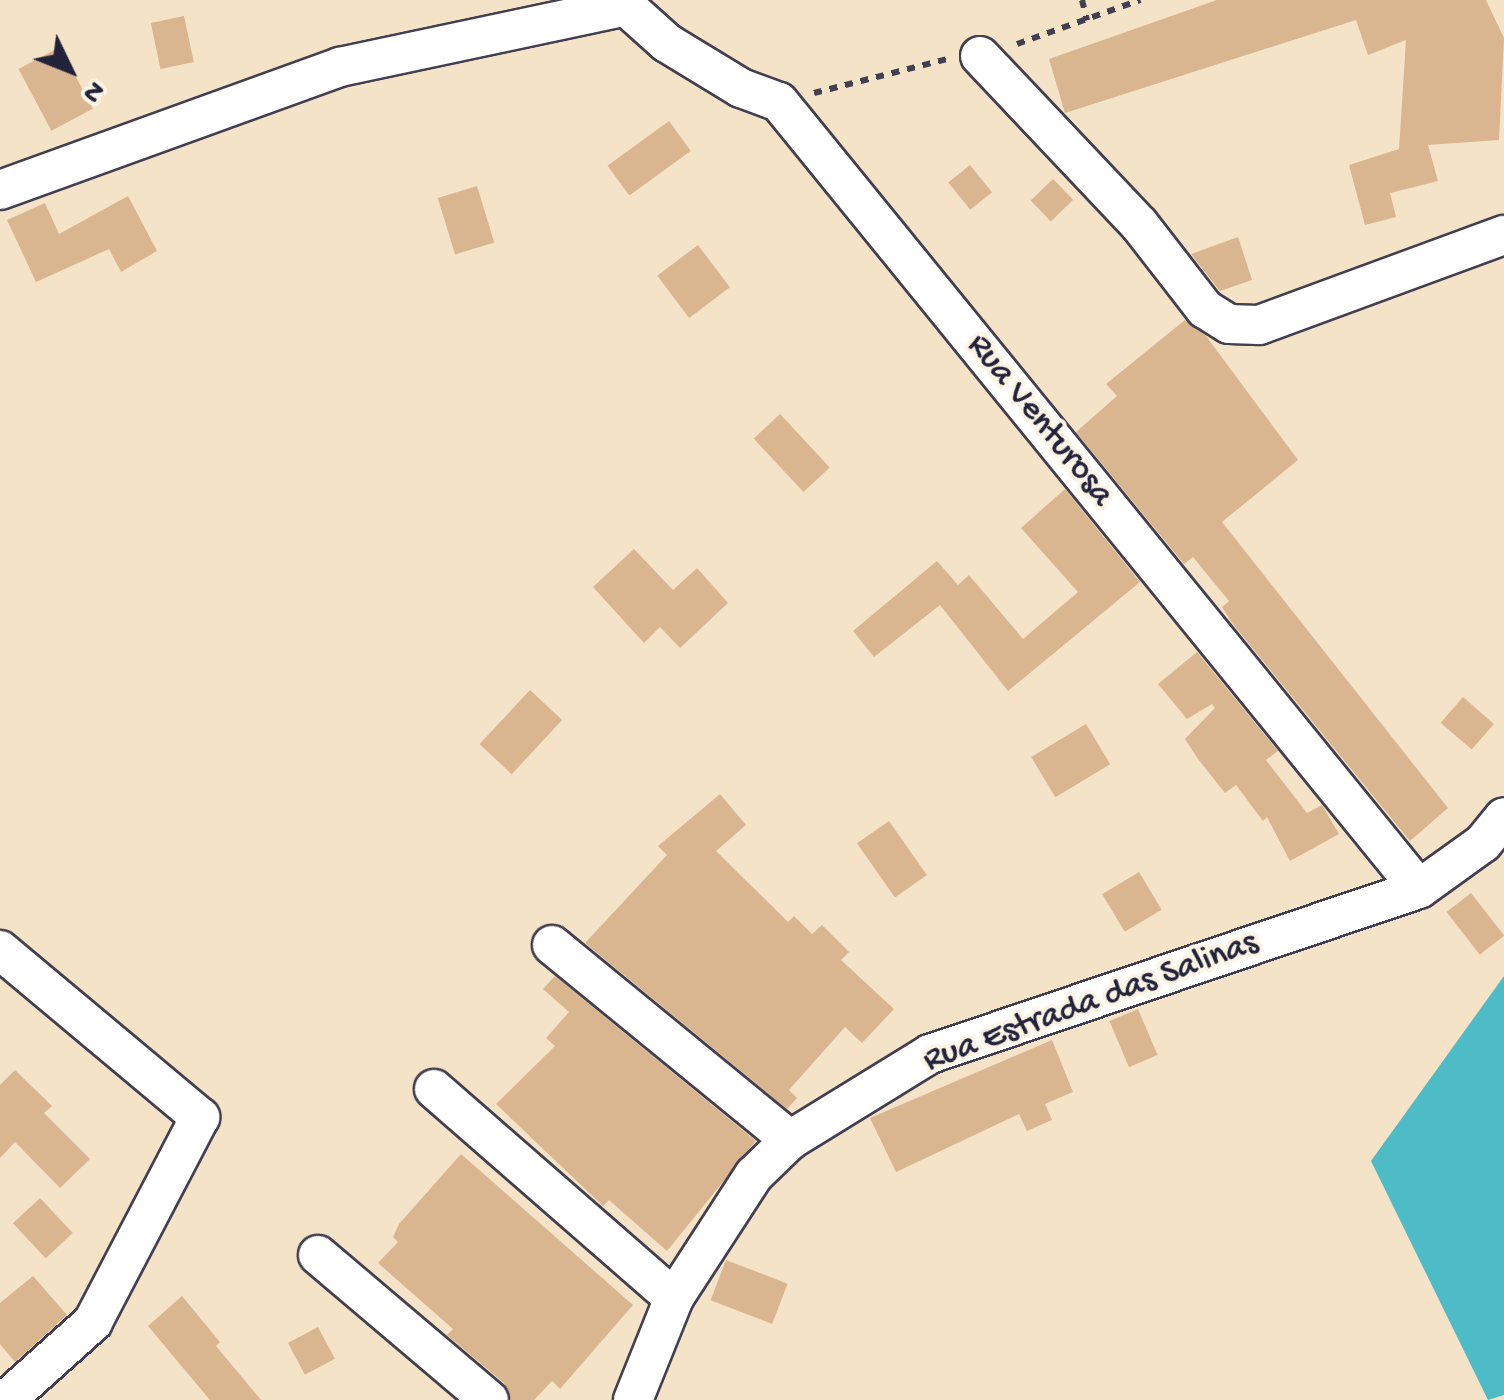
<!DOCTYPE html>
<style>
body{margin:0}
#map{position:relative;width:1504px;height:1400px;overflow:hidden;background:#f4e3c7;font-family:"Gochi Hand",sans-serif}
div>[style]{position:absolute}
.water>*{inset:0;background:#4ebcc7}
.building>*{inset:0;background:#dab690;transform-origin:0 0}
.path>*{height:6px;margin-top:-3px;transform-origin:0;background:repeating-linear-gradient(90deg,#423f50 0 8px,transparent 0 16px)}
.roads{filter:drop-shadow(2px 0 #423f50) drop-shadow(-2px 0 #423f50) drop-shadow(0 2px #423f50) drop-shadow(0 -2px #423f50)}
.minor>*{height:38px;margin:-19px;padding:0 19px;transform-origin:19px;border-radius:19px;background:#fff}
span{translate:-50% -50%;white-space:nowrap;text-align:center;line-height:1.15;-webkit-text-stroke:8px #fcf5e5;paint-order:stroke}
.street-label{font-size:35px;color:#22223b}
.north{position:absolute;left:20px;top:20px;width:100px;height:100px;-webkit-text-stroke:8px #fcf5e5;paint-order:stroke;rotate:133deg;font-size:28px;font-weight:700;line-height:40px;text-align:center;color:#22223b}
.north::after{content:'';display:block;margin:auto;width:35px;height:45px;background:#22223b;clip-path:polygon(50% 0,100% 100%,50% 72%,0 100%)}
</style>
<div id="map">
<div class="water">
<i style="clip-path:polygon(1504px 976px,1504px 1395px,1488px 1400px,1371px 1161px)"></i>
</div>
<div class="building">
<i style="clip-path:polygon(1217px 0,1486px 0,1504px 38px,1499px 140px,1428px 145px,1438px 181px,1390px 193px,1396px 217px,1365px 225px,1349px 165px,1399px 149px,1406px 40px,1368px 55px,1356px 20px,1065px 113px,1049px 59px)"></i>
<i style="left:184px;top:16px;width:47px;height:34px;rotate:78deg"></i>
<i style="left:60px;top:47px;width:70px;height:47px;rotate:62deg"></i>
<i style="left:669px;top:121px;width:37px;height:76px;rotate:54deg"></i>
<i style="left:970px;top:165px;width:35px;height:28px;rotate:51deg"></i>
<i style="left:1053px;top:179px;width:29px;height:31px;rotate:46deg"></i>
<i style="left:477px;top:186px;width:59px;height:41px;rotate:73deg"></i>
<i style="clip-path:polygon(128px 196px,157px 251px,121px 272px,109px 249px,36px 282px,7px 220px,45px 203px,59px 234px)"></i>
<i style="clip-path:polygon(1238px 237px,1252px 280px,1220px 291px,1191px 254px)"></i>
<i style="left:698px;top:245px;width:53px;height:51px;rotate:53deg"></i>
<i style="clip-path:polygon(1185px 320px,1206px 336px,1298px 460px,1222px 522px,1448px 808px,1410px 841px,1232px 623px,1222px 607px,1229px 601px,1193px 557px,1184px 564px,1076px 432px,1117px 396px,1106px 384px)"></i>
<i style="left:780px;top:414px;width:73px;height:36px;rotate:47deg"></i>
<i style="clip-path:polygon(1065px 489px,1140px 582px,1008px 691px,940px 605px,874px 657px,853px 631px,937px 561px,958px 585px,969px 575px,1023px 639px,1078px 592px,1021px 528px)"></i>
<i style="clip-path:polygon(634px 549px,673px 590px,697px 568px,728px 603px,680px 648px,660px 627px,644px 643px,593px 587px)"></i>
<i style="clip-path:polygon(1197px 652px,1278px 751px,1266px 760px,1307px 813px,1322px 805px,1339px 834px,1290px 861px,1267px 817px,1263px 821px,1236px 785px,1225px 793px,1198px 759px,1185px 739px,1215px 708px,1212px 704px,1187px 719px,1158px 684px)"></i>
<i style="left:530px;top:690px;width:44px;height:74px;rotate:43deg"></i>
<i style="left:1463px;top:697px;width:41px;height:34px;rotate:41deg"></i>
<i style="left:1086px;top:724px;width:47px;height:64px;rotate:59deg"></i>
<i style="clip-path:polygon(720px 794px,746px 825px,716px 851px,788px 922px,794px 916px,812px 934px,822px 925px,849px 952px,841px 960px,894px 1009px,862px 1043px,845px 1027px,789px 1090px,797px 1098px,787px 1109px,585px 943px,667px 855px,658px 846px)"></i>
<i style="left:889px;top:821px;width:66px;height:39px;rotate:55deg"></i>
<i style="left:1139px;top:872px;width:44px;height:43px;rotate:59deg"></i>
<i style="left:1471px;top:893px;width:54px;height:31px;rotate:52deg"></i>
<i style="clip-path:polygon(555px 976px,756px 1141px,667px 1251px,609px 1200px,603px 1206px,496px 1104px,555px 1046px,546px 1038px,569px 1012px,543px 989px)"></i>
<i style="left:1138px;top:1009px;width:50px;height:31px;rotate:67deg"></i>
<i style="clip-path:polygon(1052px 1040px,1073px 1092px,1045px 1104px,1052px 1120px,1027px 1131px,1019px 1114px,896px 1172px,870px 1118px)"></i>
<i style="clip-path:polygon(15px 1070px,52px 1106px,44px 1113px,90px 1159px,60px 1188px,15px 1142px,0 1158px,0 1085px)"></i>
<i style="clip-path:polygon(461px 1154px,633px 1305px,560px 1389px,552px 1381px,534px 1400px,511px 1400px,504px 1383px,447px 1335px,453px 1329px,378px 1263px,398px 1242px,393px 1237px,399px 1224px)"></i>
<i style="left:40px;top:1198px;width:48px;height:37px;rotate:47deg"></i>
<i style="left:726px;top:1260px;width:66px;height:43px;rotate:21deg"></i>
<i style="clip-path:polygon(33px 1276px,67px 1315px,15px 1362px,0 1344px,0 1303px)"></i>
<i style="clip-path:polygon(182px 1296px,220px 1342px,216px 1346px,261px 1400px,210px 1400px,148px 1326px)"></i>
<i style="left:318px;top:1327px;width:36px;height:34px;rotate:62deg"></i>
</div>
<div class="path">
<i style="left:1082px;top:0;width:21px;rotate:76deg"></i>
<i style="left:1017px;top:44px;width:131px;rotate:-19.7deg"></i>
<i style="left:814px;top:93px;width:137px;rotate:-14.3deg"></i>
</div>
<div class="roads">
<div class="minor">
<i style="left:619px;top:0;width:64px;rotate:41.9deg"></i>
<i style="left:667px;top:43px;width:87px;rotate:31.3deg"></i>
<i style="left:741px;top:88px;width:40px;rotate:20.2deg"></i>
<i style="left:779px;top:102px;width:1014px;rotate:50.88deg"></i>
<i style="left:980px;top:56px;width:231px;rotate:46.6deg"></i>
<i style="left:1139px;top:224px;width:108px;rotate:52.2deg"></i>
<i style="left:1205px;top:309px;width:28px;rotate:32deg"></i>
<i style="left:1229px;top:324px;width:30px;rotate:2deg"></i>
<i style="left:1259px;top:325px;width:261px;rotate:-20.2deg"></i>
<i style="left:0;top:190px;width:362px;rotate:-19.9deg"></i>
<i style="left:340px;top:67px;width:292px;rotate:-12deg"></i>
<i style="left:552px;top:945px;width:308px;rotate:39.3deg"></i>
<i style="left:0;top:950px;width:261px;rotate:39.9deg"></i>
<i style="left:200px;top:1117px;width:231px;rotate:117.6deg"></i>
<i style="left:93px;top:1322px;width:117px;rotate:138.1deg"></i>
<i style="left:434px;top:1089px;width:318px;rotate:41.1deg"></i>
<i style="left:318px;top:1255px;width:224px;rotate:40.3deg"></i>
<i style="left:633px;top:1400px;width:110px;rotate:-68.1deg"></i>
<i style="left:674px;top:1298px;width:147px;rotate:-57deg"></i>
<i style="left:754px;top:1175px;width:50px;rotate:-44.2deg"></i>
<i style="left:790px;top:1140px;width:164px;rotate:-31.6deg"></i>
<i style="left:930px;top:1054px;width:516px;rotate:-18.65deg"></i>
<i style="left:1419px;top:889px;width:79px;rotate:-35.7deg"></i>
<i style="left:1483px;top:843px;width:33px;rotate:-51deg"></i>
</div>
</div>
<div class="street-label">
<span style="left:1039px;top:421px;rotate:51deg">Rua Venturosa</span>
<span style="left:1091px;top:1003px;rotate:-20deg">Rua Estrada das Salinas</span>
</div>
<div class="north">N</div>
</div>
